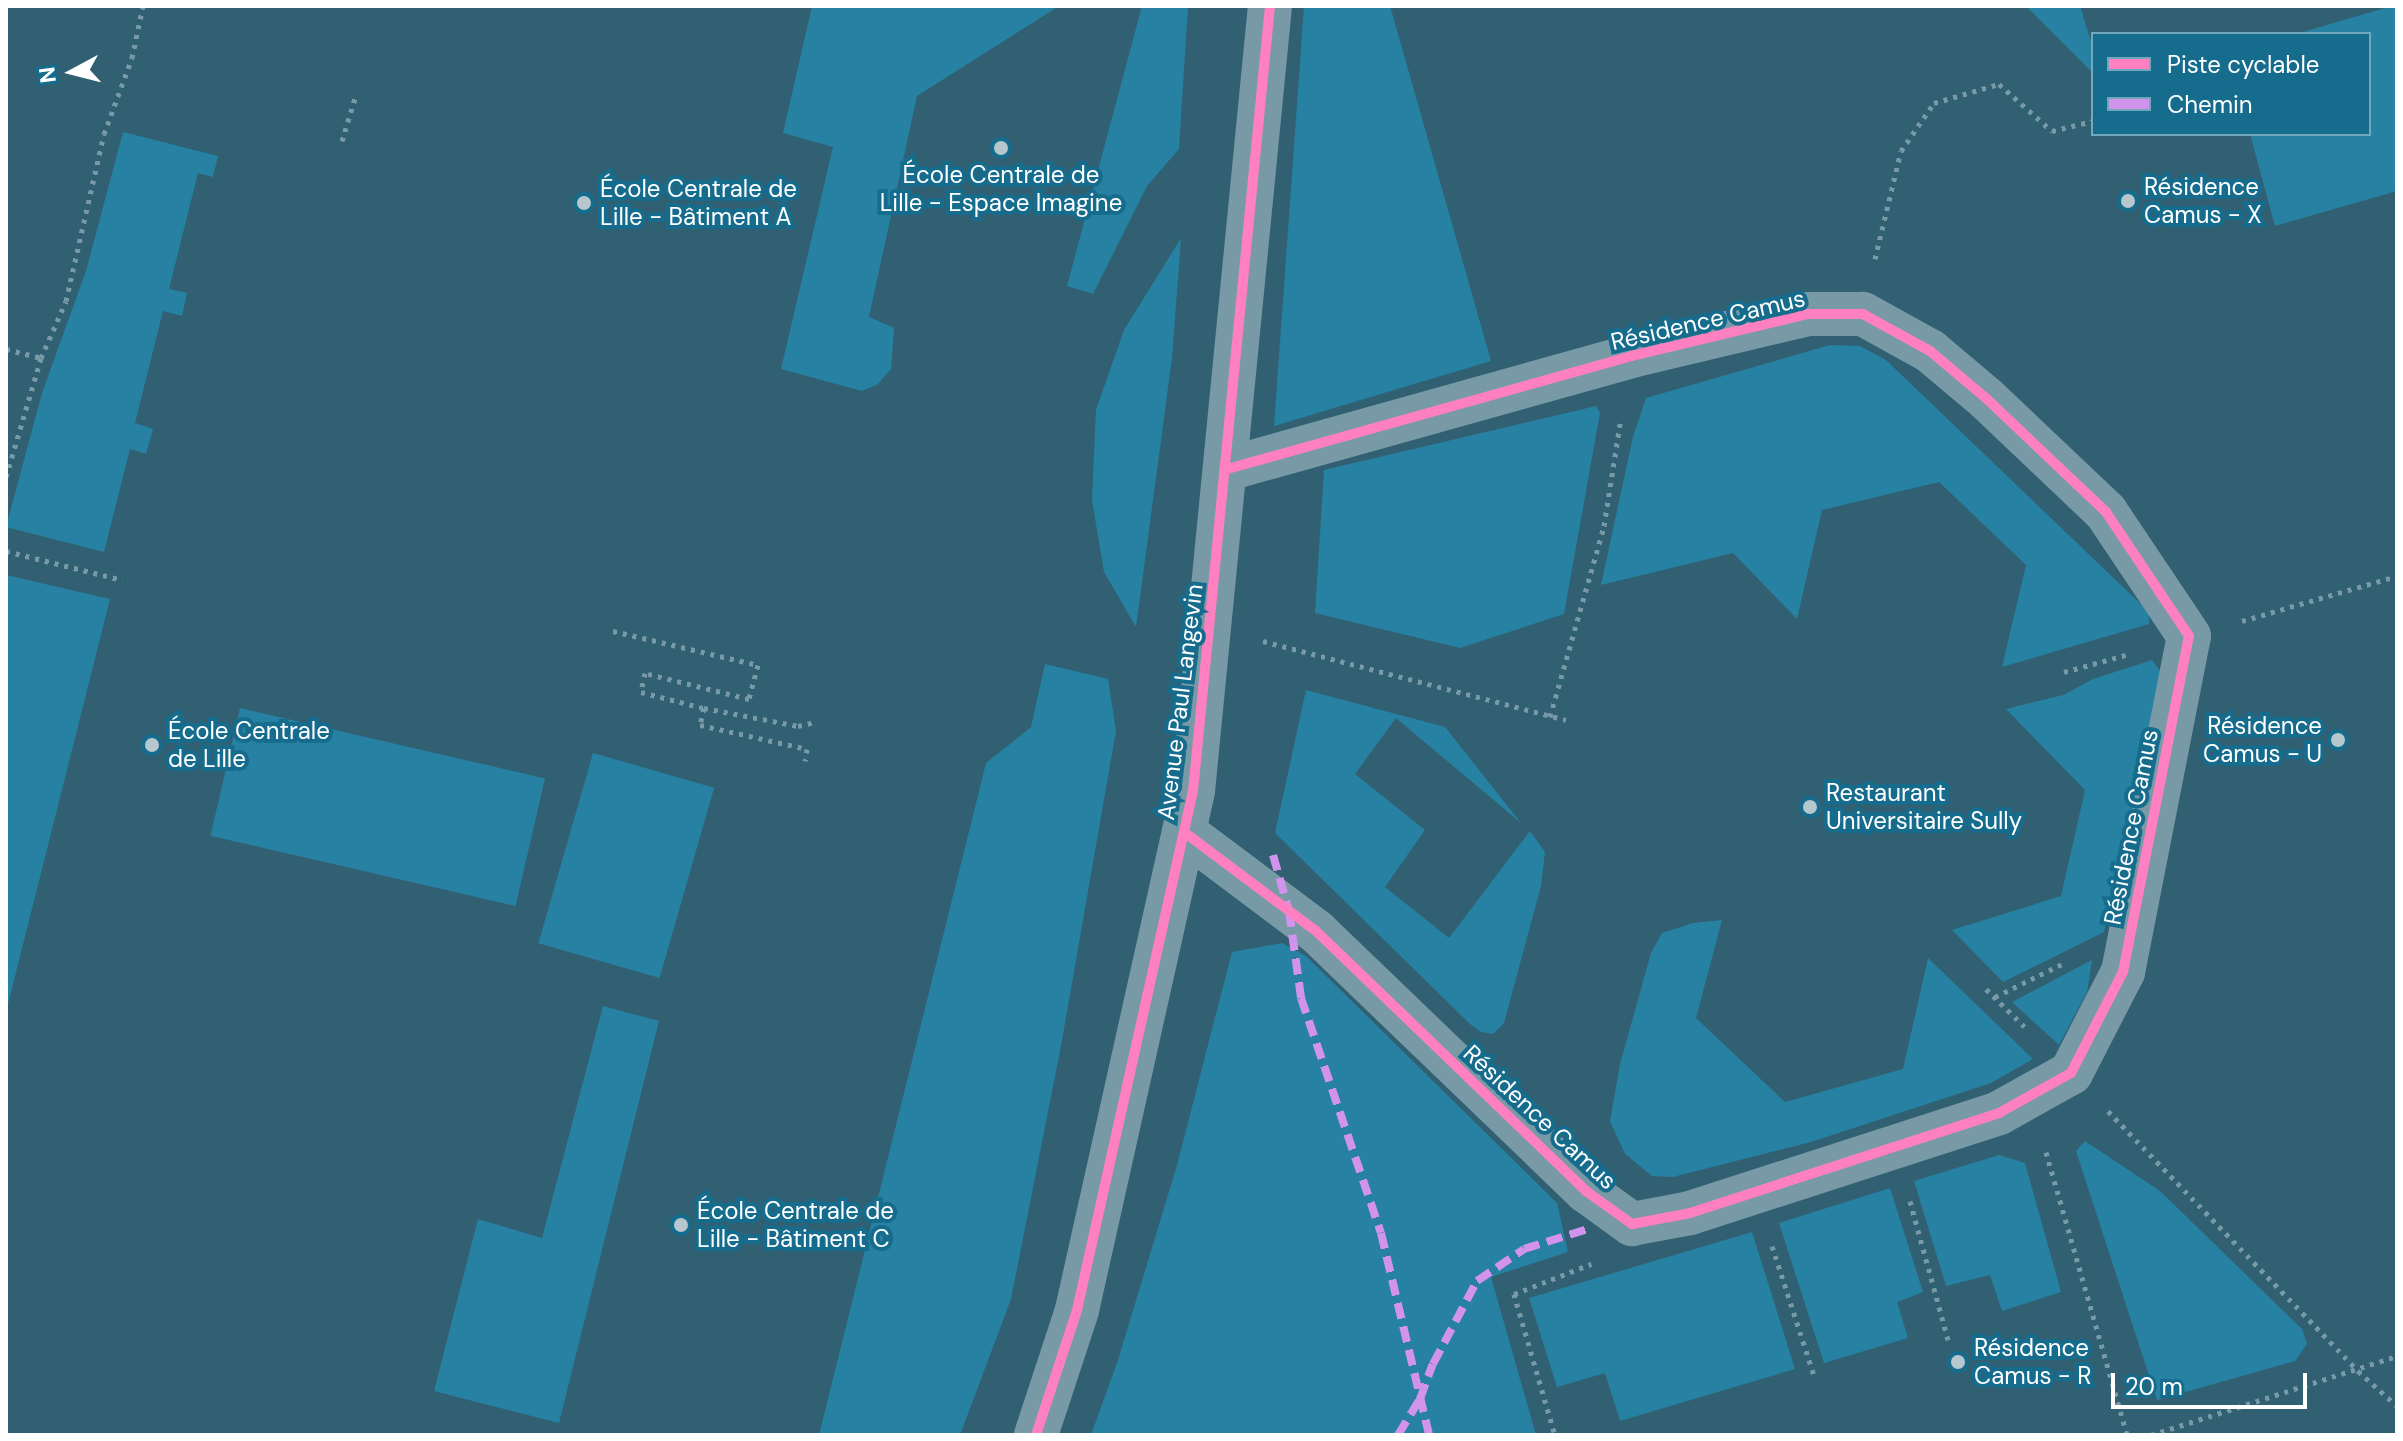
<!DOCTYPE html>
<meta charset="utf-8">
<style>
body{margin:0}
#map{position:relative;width:2403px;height:1441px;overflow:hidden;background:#316072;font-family:"DM Sans",sans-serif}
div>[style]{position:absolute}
.green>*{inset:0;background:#2781a2;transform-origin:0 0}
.path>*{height:5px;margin-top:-2.5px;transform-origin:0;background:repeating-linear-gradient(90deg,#789aa6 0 4px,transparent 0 10px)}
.minor>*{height:44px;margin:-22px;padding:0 22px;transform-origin:22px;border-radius:22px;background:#789aa6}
.quiet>*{height:8px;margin-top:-4px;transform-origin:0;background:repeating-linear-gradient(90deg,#d193ec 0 16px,transparent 0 24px)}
.cycleway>*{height:10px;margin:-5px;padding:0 5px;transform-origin:5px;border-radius:5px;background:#ff80c0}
.dots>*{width:22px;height:22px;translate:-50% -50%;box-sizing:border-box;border:4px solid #166c8d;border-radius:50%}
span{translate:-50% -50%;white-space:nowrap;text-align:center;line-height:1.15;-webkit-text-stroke:8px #166c8d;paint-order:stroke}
.poi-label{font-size:24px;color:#fff}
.left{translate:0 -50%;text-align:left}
.right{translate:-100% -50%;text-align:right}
.street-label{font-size:24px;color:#fff}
.frame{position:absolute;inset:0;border:8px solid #fff;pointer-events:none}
.legend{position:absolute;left:2091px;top:32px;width:280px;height:104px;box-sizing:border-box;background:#166c8d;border:2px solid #73a7bb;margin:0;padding:10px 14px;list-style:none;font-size:24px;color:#fff}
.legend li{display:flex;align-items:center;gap:16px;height:40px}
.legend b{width:40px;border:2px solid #73a7bb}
.north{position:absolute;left:32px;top:32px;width:80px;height:80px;-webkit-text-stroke:6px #166c8d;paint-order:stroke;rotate:263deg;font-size:22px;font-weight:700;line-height:32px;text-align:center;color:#fff}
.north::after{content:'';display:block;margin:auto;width:28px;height:36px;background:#fff;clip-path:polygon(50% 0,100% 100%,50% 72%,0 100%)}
.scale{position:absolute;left:2111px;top:1373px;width:196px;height:36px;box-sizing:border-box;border:4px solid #fff;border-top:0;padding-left:10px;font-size:24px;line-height:28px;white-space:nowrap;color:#fff;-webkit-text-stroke:6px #166c8d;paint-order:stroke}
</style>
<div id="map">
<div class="green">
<i style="clip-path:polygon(812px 6px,1059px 6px,917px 96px,869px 317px,894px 328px,891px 369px,878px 384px,862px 391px,781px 369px,833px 147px,783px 133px)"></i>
<i style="clip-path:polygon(1142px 6px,1188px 6px,1179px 149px,1147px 186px,1093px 294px,1067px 286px)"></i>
<i style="clip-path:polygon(1304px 6px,1390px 6px,1491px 361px,1274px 426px)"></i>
<i style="clip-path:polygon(2026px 6px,2080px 6px,2093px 48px,2093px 73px)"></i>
<i style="clip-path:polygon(2392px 6px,2397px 6px,2397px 191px,2275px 226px,2250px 134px,2369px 134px,2369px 34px,2296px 34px)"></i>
<i style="clip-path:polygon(123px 132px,218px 156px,213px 177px,198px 173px,169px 289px,187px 293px,182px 316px,163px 311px,135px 423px,153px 429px,146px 454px,130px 449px,104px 552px,6px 527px,42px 393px,86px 271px)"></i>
<i style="clip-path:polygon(1181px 238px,1172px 358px,1136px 627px,1104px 572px,1092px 500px,1096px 410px,1124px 330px)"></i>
<i style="clip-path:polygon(1830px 345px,1860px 346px,1886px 360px,2149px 612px,2149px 624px,2002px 667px,2026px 565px,1939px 482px,1822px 510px,1797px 619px,1733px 553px,1601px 585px,1633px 437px,1646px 398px)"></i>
<i style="clip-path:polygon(1596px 406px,1600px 413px,1564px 614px,1460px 648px,1315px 613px,1324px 470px)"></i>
<i style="clip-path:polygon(6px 575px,110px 599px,6px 1012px)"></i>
<i style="clip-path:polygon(2152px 660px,2164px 676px,2104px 932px,2003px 982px,1952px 930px,2061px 896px,2085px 790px,2006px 709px,2063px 695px,2093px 679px)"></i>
<i style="clip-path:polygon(1045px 664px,1108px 679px,1116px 731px,1061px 1046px,1011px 1299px,960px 1435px,819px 1435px,986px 763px,1031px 727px)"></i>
<i style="clip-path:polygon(1306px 690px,1445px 727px,1521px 823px,1396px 718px,1355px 774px,1425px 830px,1385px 887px,1449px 938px,1530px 831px,1545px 852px,1541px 886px,1504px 1023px,1493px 1034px,1481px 1032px,1470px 1024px,1275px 833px)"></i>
<i style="left:240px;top:708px;width:313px;height:131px;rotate:13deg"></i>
<i style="left:593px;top:753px;width:126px;height:198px;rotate:16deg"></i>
<i style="clip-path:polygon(1722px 920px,1696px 1018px,1785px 1102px,1903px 1069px,1928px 958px,2033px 1059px,1991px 1083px,1811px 1142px,1673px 1177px,1652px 1176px,1625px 1154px,1610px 1121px,1620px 1064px,1651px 953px,1662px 933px,1693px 923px)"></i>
<i style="clip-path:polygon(1282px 943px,1306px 956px,1557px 1203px,1568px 1252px,1491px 1277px,1536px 1435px,1091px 1435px,1118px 1360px,1177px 1165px,1232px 952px)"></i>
<i style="clip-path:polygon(2092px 960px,2087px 992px,2059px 1045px,2012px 1002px)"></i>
<i style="clip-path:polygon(603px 1006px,659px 1021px,559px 1423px,434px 1391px,478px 1219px,542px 1238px)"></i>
<i style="clip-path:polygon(2085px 1141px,2160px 1191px,2302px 1329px,2307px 1344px,2295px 1361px,2157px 1400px,2076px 1151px)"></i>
<i style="clip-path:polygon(1999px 1155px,2025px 1163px,2061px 1292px,2002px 1311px,1990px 1275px,1946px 1286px,1914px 1181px)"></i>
<i style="clip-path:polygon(1890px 1188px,1923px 1292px,1897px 1302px,1908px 1338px,1824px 1363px,1779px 1223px)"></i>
<i style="clip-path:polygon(1752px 1232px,1795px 1369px,1620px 1421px,1605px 1373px,1557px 1387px,1529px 1298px)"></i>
</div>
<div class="path">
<i style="left:342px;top:141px;width:48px;rotate:-73.1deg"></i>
<i style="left:1875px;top:259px;width:111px;rotate:-76.5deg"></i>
<i style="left:1901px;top:151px;width:58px;rotate:-55.5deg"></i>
<i style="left:1934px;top:103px;width:68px;rotate:-16.3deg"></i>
<i style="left:1999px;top:84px;width:71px;rotate:41.6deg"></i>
<i style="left:2052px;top:131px;width:42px;rotate:-13.7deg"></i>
<i style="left:6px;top:349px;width:36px;rotate:14deg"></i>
<i style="left:6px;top:477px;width:124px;rotate:-73.6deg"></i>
<i style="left:41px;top:358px;width:62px;rotate:-66.3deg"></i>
<i style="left:66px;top:301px;width:171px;rotate:-77.2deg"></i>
<i style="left:104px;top:134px;width:81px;rotate:-69.8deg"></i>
<i style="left:132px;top:58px;width:53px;rotate:-78.1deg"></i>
<i style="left:6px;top:551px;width:120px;rotate:14deg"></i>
<i style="left:2242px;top:621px;width:161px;rotate:-16.2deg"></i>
<i style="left:613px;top:631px;width:149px;rotate:13.2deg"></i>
<i style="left:758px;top:665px;width:35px;rotate:105deg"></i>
<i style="left:749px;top:699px;width:107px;rotate:-166deg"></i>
<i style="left:645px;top:673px;width:19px;rotate:102deg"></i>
<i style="left:641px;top:692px;width:65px;rotate:14.3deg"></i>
<i style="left:704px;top:708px;width:17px;rotate:103deg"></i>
<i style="left:700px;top:725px;width:110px;rotate:12.6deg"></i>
<i style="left:807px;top:749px;width:12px;rotate:99deg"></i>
<i style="left:1263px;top:641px;width:313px;rotate:14.6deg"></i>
<i style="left:2064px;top:672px;width:67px;rotate:-15.5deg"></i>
<i style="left:704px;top:708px;width:96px;rotate:10.8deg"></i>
<i style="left:798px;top:726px;width:17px;rotate:-13deg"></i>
<i style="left:1550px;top:717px;width:198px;rotate:-74.2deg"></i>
<i style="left:1604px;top:526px;width:109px;rotate:-81.1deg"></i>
<i style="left:1986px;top:989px;width:59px;rotate:44.3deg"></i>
<i style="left:1995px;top:997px;width:75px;rotate:-26.2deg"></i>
<i style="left:2108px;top:1111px;width:361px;rotate:46.1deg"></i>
<i style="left:2358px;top:1371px;width:52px;rotate:41.9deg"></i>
<i style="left:2046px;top:1152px;width:294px;rotate:74deg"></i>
<i style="left:1910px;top:1201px;width:144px;rotate:74.7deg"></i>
<i style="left:1772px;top:1246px;width:139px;rotate:72deg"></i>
<i style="left:1554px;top:1432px;width:144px;rotate:-106.2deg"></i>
<i style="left:1514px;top:1294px;width:83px;rotate:-21.3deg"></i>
<i style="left:2151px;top:1435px;width:258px;rotate:-17.8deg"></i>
</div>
<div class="minor">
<i style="left:1184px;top:832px;width:165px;rotate:36.9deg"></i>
<i style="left:1316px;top:931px;width:375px;rotate:43.9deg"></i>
<i style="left:1586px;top:1191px;width:57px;rotate:35.7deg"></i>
<i style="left:1632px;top:1224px;width:59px;rotate:-10.7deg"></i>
<i style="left:1690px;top:1213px;width:325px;rotate:-17.9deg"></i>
<i style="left:1999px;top:1113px;width:82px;rotate:-29.1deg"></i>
<i style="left:2071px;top:1073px;width:114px;rotate:-62.8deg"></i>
<i style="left:2123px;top:972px;width:342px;rotate:-78.9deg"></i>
<i style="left:2189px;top:636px;width:149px;rotate:-123.8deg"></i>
<i style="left:2106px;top:512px;width:164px;rotate:-136.5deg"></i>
<i style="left:1987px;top:399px;width:75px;rotate:-139.9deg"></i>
<i style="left:1930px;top:351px;width:77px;rotate:-151.1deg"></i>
<i style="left:1863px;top:314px;width:55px;rotate:180deg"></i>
<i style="left:1808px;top:314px;width:181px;rotate:166.6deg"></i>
<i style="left:1632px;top:356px;width:421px;rotate:164.4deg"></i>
<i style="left:1036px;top:1435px;width:132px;rotate:-71.8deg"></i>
<i style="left:1077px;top:1310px;width:532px;rotate:-77.4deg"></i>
<i style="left:1193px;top:791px;width:789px;rotate:-84.4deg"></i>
</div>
<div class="quiet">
<i style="left:1273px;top:855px;width:58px;rotate:74.1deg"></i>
<i style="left:1289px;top:911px;width:88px;rotate:82.1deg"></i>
<i style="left:1301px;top:998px;width:248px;rotate:71.2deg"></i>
<i style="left:1381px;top:1233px;width:208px;rotate:76.6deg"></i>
<i style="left:1398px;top:1435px;width:42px;rotate:-58.6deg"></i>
<i style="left:1420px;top:1399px;width:37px;rotate:-70deg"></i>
<i style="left:1433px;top:1364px;width:94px;rotate:-62.1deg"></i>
<i style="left:1477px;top:1281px;width:57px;rotate:-34.2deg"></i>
<i style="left:1524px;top:1249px;width:67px;rotate:-17.4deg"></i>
</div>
<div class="cycleway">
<i style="left:1184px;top:832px;width:165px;rotate:36.9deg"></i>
<i style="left:1316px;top:931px;width:375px;rotate:43.9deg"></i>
<i style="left:1586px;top:1191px;width:57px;rotate:35.7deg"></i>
<i style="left:1632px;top:1224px;width:59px;rotate:-10.7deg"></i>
<i style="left:1690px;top:1213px;width:325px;rotate:-17.9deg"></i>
<i style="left:1999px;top:1113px;width:82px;rotate:-29.1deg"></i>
<i style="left:2071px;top:1073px;width:114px;rotate:-62.8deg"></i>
<i style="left:2123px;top:972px;width:342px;rotate:-78.9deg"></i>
<i style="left:2189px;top:636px;width:149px;rotate:-123.8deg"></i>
<i style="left:2106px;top:512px;width:164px;rotate:-136.5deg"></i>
<i style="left:1987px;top:399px;width:75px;rotate:-139.9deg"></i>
<i style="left:1930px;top:351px;width:77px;rotate:-151.1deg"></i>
<i style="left:1863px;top:314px;width:55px;rotate:180deg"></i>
<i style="left:1808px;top:314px;width:181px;rotate:166.6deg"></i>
<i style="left:1632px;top:356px;width:421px;rotate:164.4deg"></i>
<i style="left:1036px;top:1435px;width:132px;rotate:-71.8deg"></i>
<i style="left:1077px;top:1310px;width:532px;rotate:-77.4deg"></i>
<i style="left:1193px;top:791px;width:789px;rotate:-84.4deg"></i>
</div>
<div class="dots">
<i style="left:1001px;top:148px;background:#b7c7ce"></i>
<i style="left:2128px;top:201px;background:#b7c7ce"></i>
<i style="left:584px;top:203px;background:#b7c7ce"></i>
<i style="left:2338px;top:740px;background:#b7c7ce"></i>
<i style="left:152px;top:745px;background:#b7c7ce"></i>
<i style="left:1810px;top:807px;background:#b7c7ce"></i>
<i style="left:681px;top:1225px;background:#b7c7ce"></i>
<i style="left:1958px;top:1362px;background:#b7c7ce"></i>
</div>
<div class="poi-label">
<span style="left:1001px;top:189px">École Centrale de<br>Lille - Espace Imagine</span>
<span class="left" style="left:2144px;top:201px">Résidence<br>Camus - X</span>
<span class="left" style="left:600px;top:203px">École Centrale de<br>Lille - Bâtiment A</span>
<span class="right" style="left:2322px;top:740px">Résidence<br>Camus - U</span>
<span class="left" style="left:168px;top:745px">École Centrale<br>de Lille</span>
<span class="left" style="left:1826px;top:807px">Restaurant<br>Universitaire Sully</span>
<span class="left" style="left:697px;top:1225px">École Centrale de<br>Lille - Bâtiment C</span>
<span class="left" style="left:1974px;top:1362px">Résidence<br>Camus - R</span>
</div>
<div class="street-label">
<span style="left:1708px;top:320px;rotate:-13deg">Résidence Camus</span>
<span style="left:1180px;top:702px;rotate:-83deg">Avenue Paul Langevin</span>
<span style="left:2131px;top:827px;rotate:-79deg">Résidence Camus</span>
<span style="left:1540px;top:1117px;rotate:43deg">Résidence Camus</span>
</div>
<div class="frame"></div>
<ul class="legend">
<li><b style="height:10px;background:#ff80c0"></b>Piste cyclable</li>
<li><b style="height:10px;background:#d193ec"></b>Chemin</li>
</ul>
<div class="north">N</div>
<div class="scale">20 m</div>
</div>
